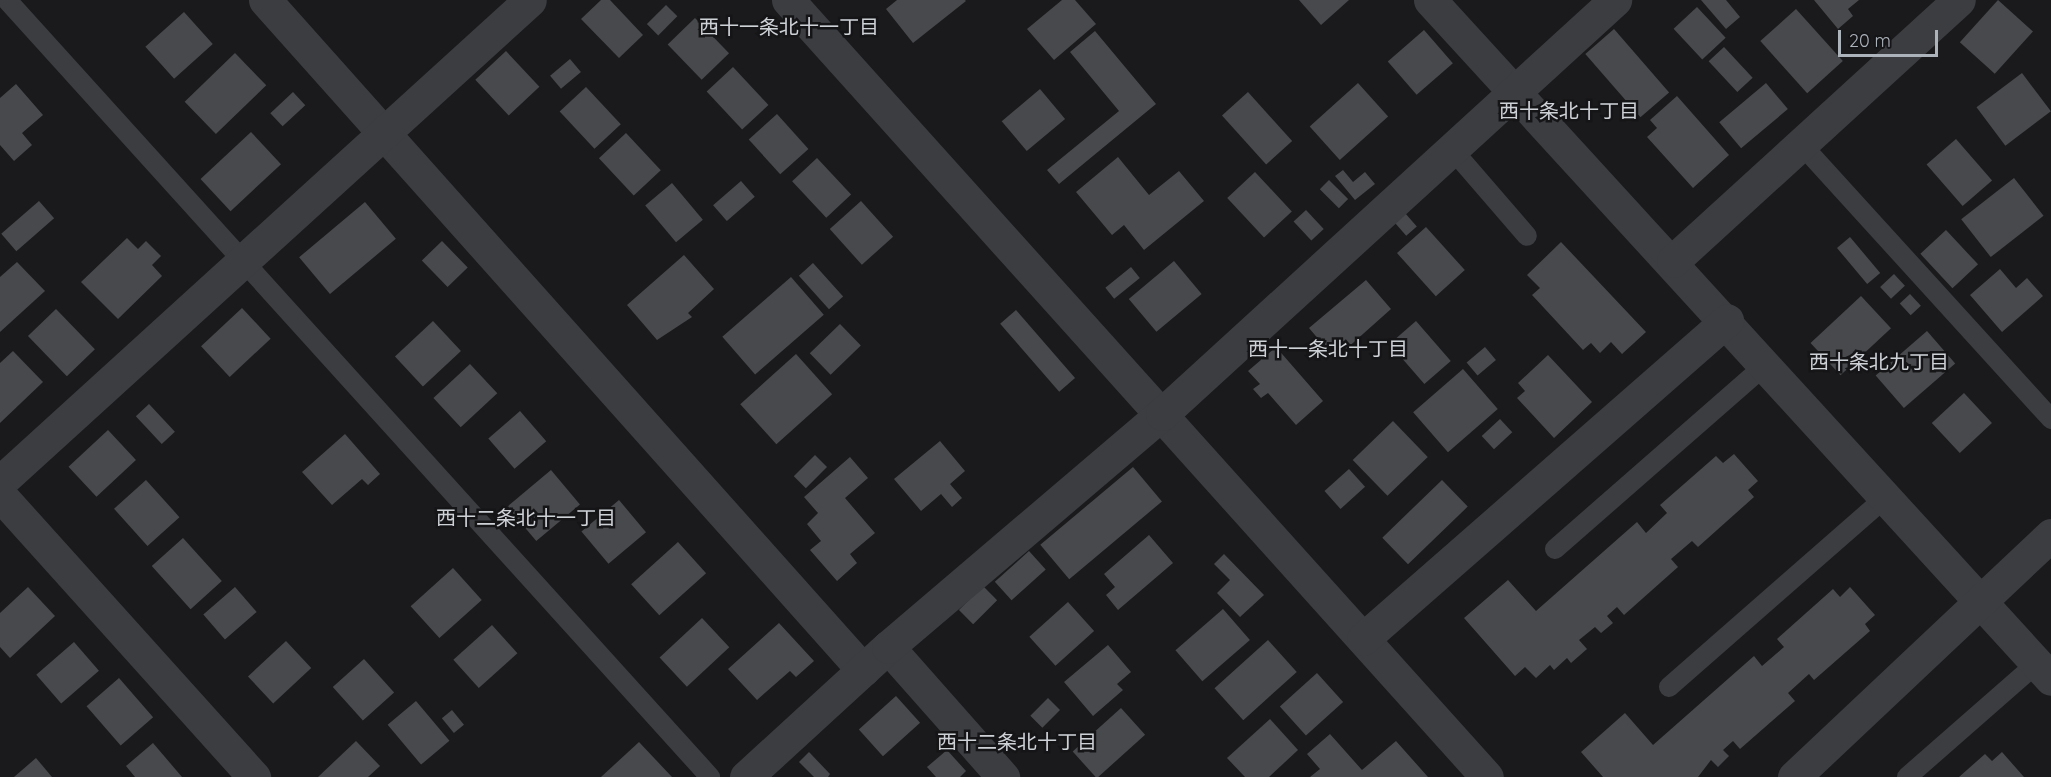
<!DOCTYPE html>
<meta charset="utf-8">
<style>
body{margin:0}
#map{position:relative;width:2051px;height:777px;overflow:hidden;background:#1a1a1c;font-family:Quicksand,"Noto Sans JP",sans-serif}
div>[style]{position:absolute}
.building>*{inset:0;background:#47494c;transform-origin:0 0}
.lane>*{height:20px;margin:-10px;padding:0 10px;transform-origin:10px;border-radius:10px;background:#3b3d41}
.street>*{height:33px;margin:-16.5px;padding:0 16.5px;transform-origin:16.5px;border-radius:16.5px;background:#3b3d41}
span{translate:-50% -50%;white-space:nowrap;text-align:center;line-height:1.15;-webkit-text-stroke:5px #151517;paint-order:stroke}
.neighbourhood-label{font-size:20px;color:#ced2d7}
.scale{position:absolute;left:1838px;top:30px;width:100px;height:27px;box-sizing:border-box;border:3px solid #adb3bb;border-top:0;padding-left:8px;font-size:18px;line-height:21px;white-space:nowrap;color:#adb3bb;-webkit-text-stroke:4px #151517;paint-order:stroke}
</style>
<div id="map">
<div class="building">
<i style="clip-path:polygon(601px 0,610px 0,643px 35px,619px 58px,581px 19px)"></i>
<i style="clip-path:polygon(897px 0,965px 0,966px 1px,913px 43px,886px 9px)"></i>
<i style="clip-path:polygon(1062px 0,1075px 0,1096px 24px,1054px 60px,1027px 29px)"></i>
<i style="clip-path:polygon(1299px 0,1349px 0,1321px 25px)"></i>
<i style="clip-path:polygon(1701px 0,1726px 0,1740px 17px,1726px 29px)"></i>
<i style="clip-path:polygon(1814px 0,1859px 0,1848px 9px,1853px 16px,1838px 29px)"></i>
<i style="left:1998px;top:0;width:47px;height:57px;rotate:42deg"></i>
<i style="left:666px;top:5px;width:16px;height:27px;rotate:45deg"></i>
<i style="left:1697px;top:7px;width:42px;height:32px;rotate:47deg"></i>
<i style="left:1796px;top:9px;width:70px;height:48px;rotate:48deg"></i>
<i style="left:184px;top:12px;width:43px;height:52px;rotate:48deg"></i>
<i style="left:695px;top:18px;width:49px;height:38px;rotate:46deg"></i>
<i style="left:1614px;top:29px;width:84px;height:38px;rotate:49deg"></i>
<i style="left:1424px;top:30px;width:44px;height:48px;rotate:49deg"></i>
<i style="clip-path:polygon(1095px 31px,1156px 104px,1059px 184px,1047px 170px,1119px 111px,1070px 52px)"></i>
<i style="left:1724px;top:47px;width:42px;height:21px;rotate:47deg"></i>
<i style="left:506px;top:51px;width:49px;height:42px;rotate:47deg"></i>
<i style="left:235px;top:53px;width:45px;height:70px;rotate:46deg"></i>
<i style="left:570px;top:59px;width:17px;height:26px;rotate:50deg"></i>
<i style="left:733px;top:67px;width:52px;height:36px;rotate:47deg"></i>
<i style="left:2022px;top:73px;width:48px;height:57px;rotate:53deg"></i>
<i style="left:1358px;top:83px;width:45px;height:65px;rotate:48deg"></i>
<i style="left:1766px;top:83px;width:34px;height:61px;rotate:50deg"></i>
<i style="clip-path:polygon(16px 84px,43px 115px,22px 133px,32px 145px,14px 161px,0 145px,0 98px)"></i>
<i style="left:586px;top:87px;width:51px;height:36px;rotate:47deg"></i>
<i style="left:1040px;top:89px;width:39px;height:50px;rotate:50deg"></i>
<i style="left:293px;top:92px;width:18px;height:31px;rotate:47deg"></i>
<i style="left:1248px;top:92px;width:66px;height:35px;rotate:48deg"></i>
<i style="clip-path:polygon(1677px 96px,1729px 155px,1693px 188px,1647px 137px,1657px 128px,1650px 120px)"></i>
<i style="left:777px;top:114px;width:47px;height:38px;rotate:48deg"></i>
<i style="left:251px;top:132px;width:44px;height:69px;rotate:47deg"></i>
<i style="left:626px;top:133px;width:51px;height:37px;rotate:47deg"></i>
<i style="left:1956px;top:139px;width:55px;height:39px;rotate:49deg"></i>
<i style="clip-path:polygon(1118px 157px,1149px 195px,1179px 171px,1204px 201px,1144px 250px,1124px 225px,1112px 235px,1076px 192px)"></i>
<i style="left:817px;top:158px;width:50px;height:34px;rotate:47deg"></i>
<i style="clip-path:polygon(1343px 170px,1353px 182px,1365px 172px,1375px 184px,1355px 200px,1335px 176px)"></i>
<i style="left:1255px;top:172px;width:54px;height:38px;rotate:47deg"></i>
<i style="left:2014px;top:178px;width:48px;height:67px;rotate:52deg"></i>
<i style="left:1329px;top:180px;width:27px;height:13px;rotate:45deg"></i>
<i style="left:741px;top:181px;width:21px;height:37px;rotate:49deg"></i>
<i style="left:672px;top:183px;width:48px;height:35px;rotate:50deg"></i>
<i style="left:39px;top:201px;width:23px;height:50px;rotate:49deg"></i>
<i style="left:861px;top:201px;width:48px;height:42px;rotate:48deg"></i>
<i style="left:365px;top:202px;width:48px;height:86px;rotate:50deg"></i>
<i style="left:1306px;top:210px;width:26px;height:17px;rotate:47deg"></i>
<i style="left:1405px;top:213px;width:18px;height:14px;rotate:49deg"></i>
<i style="left:1426px;top:227px;width:58px;height:39px;rotate:48deg"></i>
<i style="left:1946px;top:230px;width:47px;height:35px;rotate:47deg"></i>
<i style="left:1850px;top:237px;width:47px;height:17px;rotate:50deg"></i>
<i style="clip-path:polygon(127px 238px,138px 249px,146px 241px,161px 256px,152px 265px,162px 276px,118px 319px,81px 282px)"></i>
<i style="left:442px;top:241px;width:37px;height:28px;rotate:46deg"></i>
<i style="clip-path:polygon(1561px 242px,1646px 332px,1622px 354px,1611px 342px,1600px 353px,1591px 343px,1583px 350px,1532px 295px,1540px 288px,1527px 275px)"></i>
<i style="clip-path:polygon(684px 255px,714px 289px,688px 313px,692px 317px,657px 340px,627px 305px)"></i>
<i style="left:1174px;top:261px;width:43px;height:59px;rotate:50deg"></i>
<i style="clip-path:polygon(17px 262px,45px 291px,0 332px,0 277px)"></i>
<i style="left:813px;top:263px;width:45px;height:19px;rotate:48deg"></i>
<i style="left:1131px;top:267px;width:14px;height:33px;rotate:51deg"></i>
<i style="clip-path:polygon(2000px 269px,2016px 288px,2027px 278px,2043px 296px,2002px 332px,1970px 295px)"></i>
<i style="left:1894px;top:274px;width:16px;height:19px;rotate:47deg"></i>
<i style="left:791px;top:277px;width:50px;height:91px;rotate:49deg"></i>
<i style="clip-path:polygon(1366px 280px,1391px 309px,1345px 350px,1336px 340px,1326px 348px,1309px 328px)"></i>
<i style="left:1910px;top:294px;width:16px;height:14px;rotate:47deg"></i>
<i style="left:1861px;top:296px;width:44px;height:69px;rotate:47deg"></i>
<i style="left:242px;top:308px;width:42px;height:56px;rotate:47deg"></i>
<i style="left:56px;top:309px;width:56px;height:39px;rotate:46deg"></i>
<i style="left:1016px;top:310px;width:90px;height:21px;rotate:49deg"></i>
<i style="left:433px;top:321px;width:41px;height:52px;rotate:47deg"></i>
<i style="left:1416px;top:321px;width:53px;height:35px;rotate:49deg"></i>
<i style="left:840px;top:324px;width:30px;height:42px;rotate:46deg"></i>
<i style="left:1927px;top:331px;width:43px;height:68px;rotate:49deg"></i>
<i style="clip-path:polygon(1276px 347px,1323px 401px,1296px 425px,1268px 393px,1261px 398px,1253px 389px,1260px 384px,1248px 371px)"></i>
<i style="left:1485px;top:347px;width:17px;height:24px;rotate:50deg"></i>
<i style="clip-path:polygon(13px 351px,43px 382px,0 423px,0 363px)"></i>
<i style="left:796px;top:354px;width:54px;height:75px;rotate:48deg"></i>
<i style="clip-path:polygon(1548px 355px,1592px 402px,1554px 438px,1517px 398px,1525px 391px,1518px 383px)"></i>
<i style="left:470px;top:364px;width:40px;height:50px;rotate:47deg"></i>
<i style="left:1463px;top:369px;width:53px;height:66px;rotate:49deg"></i>
<i style="left:1964px;top:393px;width:41px;height:44px;rotate:47deg"></i>
<i style="left:149px;top:404px;width:38px;height:18px;rotate:47deg"></i>
<i style="left:520px;top:411px;width:40px;height:42px;rotate:49deg"></i>
<i style="left:1500px;top:419px;width:18px;height:25px;rotate:47deg"></i>
<i style="left:1393px;top:421px;width:50px;height:56px;rotate:46deg"></i>
<i style="left:108px;top:430px;width:41px;height:54px;rotate:47deg"></i>
<i style="clip-path:polygon(345px 434px,380px 474px,368px 485px,362px 479px,332px 505px,302px 472px)"></i>
<i style="clip-path:polygon(940px 441px,965px 471px,950px 484px,962px 498px,952px 507px,941px 494px,921px 511px,894px 479px)"></i>
<i style="clip-path:polygon(1734px 454px,1758px 481px,1748px 490px,1754px 497px,1698px 547px,1692px 541px,1671px 559px,1678px 567px,1624px 615px,1617px 607px,1607px 616px,1613px 623px,1601px 633px,1595px 627px,1579px 640px,1587px 649px,1571px 663px,1567px 658px,1554px 670px,1550px 665px,1536px 678px,1525px 667px,1515px 676px,1464px 618px,1508px 580px,1536px 611px,1637px 522px,1646px 533px,1667px 513px,1660px 505px,1716px 456px,1723px 463px)"></i>
<i style="left:815px;top:455px;width:17px;height:30px;rotate:45deg"></i>
<i style="clip-path:polygon(850px 457px,868px 478px,845px 498px,875px 533px,850px 554px,857px 563px,837px 581px,810px 550px,821px 541px,807px 524px,818px 513px,804px 497px)"></i>
<i style="left:1133px;top:467px;width:45px;height:121px;rotate:50deg"></i>
<i style="left:1349px;top:469px;width:24px;height:33px;rotate:48deg"></i>
<i style="left:551px;top:470px;width:45px;height:57px;rotate:50deg"></i>
<i style="left:146px;top:480px;width:50px;height:43px;rotate:48deg"></i>
<i style="left:1442px;top:480px;width:37px;height:83px;rotate:46deg"></i>
<i style="left:619px;top:500px;width:42px;height:49px;rotate:50deg"></i>
<i style="clip-path:polygon(1149px 535px,1173px 563px,1118px 610px,1106px 595px,1115px 587px,1104px 574px)"></i>
<i style="left:183px;top:538px;width:58px;height:42px;rotate:48deg"></i>
<i style="left:678px;top:542px;width:42px;height:63px;rotate:48deg"></i>
<i style="left:1029px;top:551px;width:25px;height:46px;rotate:48deg"></i>
<i style="clip-path:polygon(1224px 554px,1264px 595px,1240px 617px,1217px 593px,1230px 580px,1214px 564px)"></i>
<i style="left:453px;top:568px;width:43px;height:57px;rotate:48deg"></i>
<i style="left:983px;top:586px;width:20px;height:34px;rotate:45deg"></i>
<i style="clip-path:polygon(28px 587px,55px 616px,10px 658px,0 647px,0 613px)"></i>
<i style="left:235px;top:587px;width:33px;height:42px;rotate:49deg"></i>
<i style="clip-path:polygon(1850px 587px,1875px 615px,1865px 624px,1870px 631px,1814px 680px,1809px 674px,1788px 693px,1795px 701px,1740px 749px,1733px 741px,1723px 750px,1729px 756px,1718px 767px,1711px 760px,1698px 777px,1603px 777px,1581px 752px,1625px 713px,1653px 745px,1754px 656px,1762px 666px,1784px 647px,1777px 639px,1833px 589px,1840px 597px)"></i>
<i style="left:1068px;top:602px;width:39px;height:52px;rotate:48deg"></i>
<i style="left:1223px;top:609px;width:41px;height:63px;rotate:49deg"></i>
<i style="left:702px;top:618px;width:40px;height:58px;rotate:47deg"></i>
<i style="clip-path:polygon(779px 623px,814px 661px,796px 677px,790px 671px,757px 700px,728px 669px)"></i>
<i style="left:492px;top:625px;width:38px;height:52px;rotate:48deg"></i>
<i style="left:1268px;top:640px;width:43px;height:72px;rotate:48deg"></i>
<i style="left:286px;top:641px;width:37px;height:52px;rotate:47deg"></i>
<i style="left:74px;top:642px;width:38px;height:50px;rotate:49deg"></i>
<i style="clip-path:polygon(1108px 645px,1131px 672px,1117px 684px,1123px 690px,1093px 716px,1064px 682px)"></i>
<i style="left:364px;top:659px;width:45px;height:42px;rotate:48deg"></i>
<i style="left:1317px;top:673px;width:39px;height:50px;rotate:48deg"></i>
<i style="left:119px;top:678px;width:52px;height:43px;rotate:49deg"></i>
<i style="left:896px;top:696px;width:36px;height:50px;rotate:48deg"></i>
<i style="left:1048px;top:698px;width:17px;height:25px;rotate:45deg"></i>
<i style="left:416px;top:701px;width:52px;height:37px;rotate:50deg"></i>
<i style="left:1121px;top:708px;width:36px;height:65px;rotate:48deg"></i>
<i style="left:452px;top:710px;width:19px;height:13px;rotate:51deg"></i>
<i style="clip-path:polygon(1270px 719px,1298px 750px,1269px 777px,1245px 777px,1227px 758px)"></i>
<i style="clip-path:polygon(1330px 734px,1362px 770px,1396px 741px,1428px 777px,1310px 777px,1320px 769px,1307px 754px)"></i>
<i style="clip-path:polygon(356px 741px,380px 766px,368px 777px,318px 777px)"></i>
<i style="clip-path:polygon(639px 742px,672px 777px,601px 777px)"></i>
<i style="clip-path:polygon(153px 743px,182px 777px,135px 777px,126px 766px)"></i>
<i style="clip-path:polygon(947px 750px,966px 771px,960px 777px,936px 777px,927px 767px)"></i>
<i style="clip-path:polygon(809px 752px,830px 774px,828px 777px,814px 777px,799px 762px)"></i>
<i style="clip-path:polygon(2002px 752px,2024px 777px,1959px 777px,1985px 754px,1992px 761px)"></i>
<i style="clip-path:polygon(36px 758px,52px 777px,14px 777px)"></i>
</div>
<div class="lane">
<i style="left:7px;top:0;width:1048px;rotate:47.86deg"></i>
<i style="left:1801px;top:144px;width:372px;rotate:47.7deg"></i>
<i style="left:1451px;top:148px;width:116px;rotate:49.2deg"></i>
<i style="left:1555px;top:549px;width:281px;rotate:-41.2deg"></i>
<i style="left:1669px;top:687px;width:288px;rotate:-41.2deg"></i>
<i style="left:1907px;top:777px;width:173px;rotate:-41.2deg"></i>
</div>
<div class="street">
<i style="left:265px;top:0;width:898px;rotate:48.25deg"></i>
<i style="left:788px;top:0;width:1045px;rotate:48.03deg"></i>
<i style="left:1430px;top:0;width:920px;rotate:47.55deg"></i>
<i style="left:1673px;top:261px;width:387px;rotate:-42.4deg"></i>
<i style="left:0;top:482px;width:716px;rotate:-42.28deg"></i>
<i style="left:0;top:495px;width:380px;rotate:48deg"></i>
<i style="left:1363px;top:639px;width:484px;rotate:-41.2deg"></i>
<i style="left:888px;top:647px;width:174px;rotate:48.5deg"></i>
<i style="left:746px;top:777px;width:193px;rotate:-42.5deg"></i>
<i style="left:888px;top:647px;width:360px;rotate:-40.4deg"></i>
<i style="left:1162px;top:414px;width:614px;rotate:-42.42deg"></i>
<i style="left:1794px;top:777px;width:353px;rotate:-43.3deg"></i>
</div>
<div class="neighbourhood-label">
<span style="left:789px;top:26px">西十一条北十一丁目</span>
<span style="left:1569px;top:110px">西十条北十丁目</span>
<span style="left:1328px;top:348px">西十一条北十丁目</span>
<span style="left:1879px;top:361px">西十条北九丁目</span>
<span style="left:526px;top:517px">西十二条北十一丁目</span>
<span style="left:1017px;top:741px">西十二条北十丁目</span>
</div>
<div class="scale">20 m</div>
</div>
